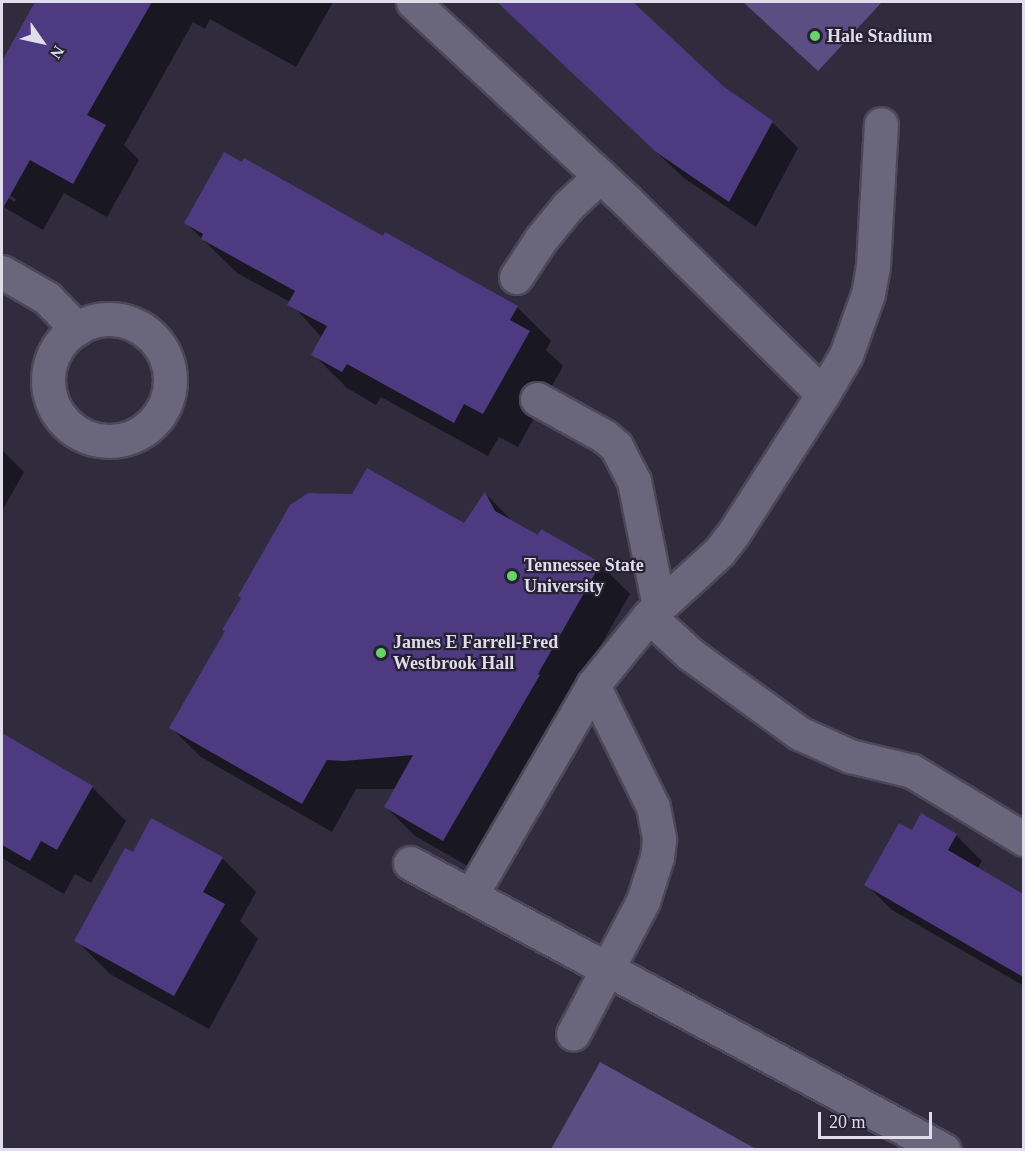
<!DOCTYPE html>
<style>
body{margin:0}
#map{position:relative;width:1025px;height:1151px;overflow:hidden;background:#302c3e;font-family:Georgia,serif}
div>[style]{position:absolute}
.green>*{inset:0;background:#5a4e83}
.shadow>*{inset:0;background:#0007}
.building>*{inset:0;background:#4e3a81}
.roads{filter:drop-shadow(2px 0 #4c4858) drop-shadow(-2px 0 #4c4858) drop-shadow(0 2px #4c4858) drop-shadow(0 -2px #4c4858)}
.minor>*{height:33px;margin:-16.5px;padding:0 16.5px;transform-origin:16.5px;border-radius:16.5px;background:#6a667b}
.minor>.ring{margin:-16.5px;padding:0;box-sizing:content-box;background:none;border:33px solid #6a667b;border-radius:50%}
.dots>*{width:16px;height:16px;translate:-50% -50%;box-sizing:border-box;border:3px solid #262234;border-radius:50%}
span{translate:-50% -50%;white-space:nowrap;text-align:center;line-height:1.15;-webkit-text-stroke:4.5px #262234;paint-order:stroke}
.poi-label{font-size:18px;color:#dfdde9;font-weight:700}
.left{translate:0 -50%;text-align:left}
.frame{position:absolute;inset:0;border:3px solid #dfdde9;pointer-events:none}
.north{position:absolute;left:12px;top:12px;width:60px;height:60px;-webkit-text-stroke:4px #262234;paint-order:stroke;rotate:124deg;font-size:16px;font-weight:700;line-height:24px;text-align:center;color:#dfdde9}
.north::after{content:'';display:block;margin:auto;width:21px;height:27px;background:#dfdde9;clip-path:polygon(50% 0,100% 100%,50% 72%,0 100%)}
.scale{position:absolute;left:818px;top:1112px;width:114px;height:27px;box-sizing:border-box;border:3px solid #dfdde9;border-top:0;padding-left:8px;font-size:18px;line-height:21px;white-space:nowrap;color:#dfdde9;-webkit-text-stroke:4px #262234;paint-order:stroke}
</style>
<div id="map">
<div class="green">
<i style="clip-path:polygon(743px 2px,882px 2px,818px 71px)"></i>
<i style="clip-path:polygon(600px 1062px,756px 1149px,551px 1149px)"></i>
</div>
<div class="shadow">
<i style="clip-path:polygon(37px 2px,333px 2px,296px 67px,210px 19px,205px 29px,193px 22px,124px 145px,139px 160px,107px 217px,64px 193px,43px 230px,2px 206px,2px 194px,15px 202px,16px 199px,2px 191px,2px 64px)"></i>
<i style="clip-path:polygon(497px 2px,630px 2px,722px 88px,772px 122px,798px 148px,756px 227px,684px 178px)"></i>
<i style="clip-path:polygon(186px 223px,384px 238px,517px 307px,551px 341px,546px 350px,563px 366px,518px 447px,499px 437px,488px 456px,381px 397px,376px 405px,347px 388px,313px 354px,322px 338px,290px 302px,237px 273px)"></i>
<i style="clip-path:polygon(2px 450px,24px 472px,2px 511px)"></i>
<i style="clip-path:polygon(317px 493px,353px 496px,465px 525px,486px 494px,515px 524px,538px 537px,542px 531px,600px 564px,630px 594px,473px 869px,415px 836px,386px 807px,396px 789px,356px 789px,332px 832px,201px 757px,171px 728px,226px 632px,224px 630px,287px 512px,301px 498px)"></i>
<i style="clip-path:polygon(2px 734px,92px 787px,126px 821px,91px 883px,75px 874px,64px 894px,2px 858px)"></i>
<i style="clip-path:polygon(913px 832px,956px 835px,982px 861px,977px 869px,1024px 896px,1024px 986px,892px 910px,866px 884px)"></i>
<i style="clip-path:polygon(133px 854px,222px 858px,256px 892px,240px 921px,258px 939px,209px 1029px,110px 974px,76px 940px)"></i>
</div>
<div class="building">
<i style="clip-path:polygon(35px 2px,152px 2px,87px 115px,106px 125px,73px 184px,30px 160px,2px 210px,2px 61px)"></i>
<i style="clip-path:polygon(497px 2px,633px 2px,723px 86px,773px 121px,729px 202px,656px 152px)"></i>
<i style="clip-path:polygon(224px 152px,242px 162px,244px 158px,383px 236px,385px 232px,518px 306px,510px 320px,530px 331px,483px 414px,464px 404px,454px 423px,347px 364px,342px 372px,311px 355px,327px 326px,287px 305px,295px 291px,201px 239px,203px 234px,184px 223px)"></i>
<i style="clip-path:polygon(367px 468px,464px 523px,485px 492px,495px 511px,538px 535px,541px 529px,601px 563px,538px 674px,540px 675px,443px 841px,384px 807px,413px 755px,344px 761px,327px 760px,302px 804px,169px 728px,225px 631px,222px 630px,241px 598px,238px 596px,290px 505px,308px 493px,352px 494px)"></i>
<i style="clip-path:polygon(2px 733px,93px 786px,57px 850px,41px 841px,30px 861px,2px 845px)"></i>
<i style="clip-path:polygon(921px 813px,957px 834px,948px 850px,1023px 894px,1023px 977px,864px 885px,899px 823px,912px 830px)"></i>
<i style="clip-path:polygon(151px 818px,223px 857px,203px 892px,225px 904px,174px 996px,74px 941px,125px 848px,133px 852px)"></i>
</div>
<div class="roads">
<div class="minor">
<i style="left:413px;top:2px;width:291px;rotate:42.9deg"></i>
<i style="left:626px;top:200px;width:276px;rotate:44.6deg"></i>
<i style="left:823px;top:394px;width:166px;rotate:122.7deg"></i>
<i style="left:733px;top:534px;width:23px;rotate:128deg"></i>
<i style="left:719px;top:552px;width:95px;rotate:137.6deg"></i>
<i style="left:649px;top:616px;width:89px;rotate:129.1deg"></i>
<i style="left:593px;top:685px;width:136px;rotate:63.8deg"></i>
<i style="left:653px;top:807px;width:33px;rotate:79deg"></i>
<i style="left:659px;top:839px;width:18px;rotate:96deg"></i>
<i style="left:657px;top:857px;width:46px;rotate:107.7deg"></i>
<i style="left:643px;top:901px;width:150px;rotate:117.8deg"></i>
<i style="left:2px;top:272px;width:52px;rotate:30deg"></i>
<i style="left:47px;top:298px;width:43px;rotate:45.9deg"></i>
<i style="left:516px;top:277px;width:45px;rotate:-56.7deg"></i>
<i style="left:541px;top:239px;width:43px;rotate:-50.7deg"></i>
<i style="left:568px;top:206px;width:44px;rotate:-43.2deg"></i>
<i class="ring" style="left:48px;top:319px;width:89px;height:89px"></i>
<i style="left:823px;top:394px;width:45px;rotate:-59.5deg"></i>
<i style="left:846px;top:355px;width:65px;rotate:-70.2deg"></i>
<i style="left:868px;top:294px;width:28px;rotate:-80deg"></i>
<i style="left:873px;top:266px;width:142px;rotate:-86.8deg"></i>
<i style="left:537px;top:399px;width:77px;rotate:28.9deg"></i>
<i style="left:604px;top:436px;width:16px;rotate:40deg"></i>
<i style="left:616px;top:446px;width:39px;rotate:63deg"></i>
<i style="left:634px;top:481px;width:127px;rotate:78.7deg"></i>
<i style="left:649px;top:616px;width:56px;rotate:42.8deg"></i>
<i style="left:690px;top:654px;width:135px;rotate:35.9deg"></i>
<i style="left:799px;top:733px;width:56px;rotate:24.3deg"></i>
<i style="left:850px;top:756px;width:64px;rotate:13.6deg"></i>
<i style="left:912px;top:771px;width:131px;rotate:31.3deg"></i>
<i style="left:410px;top:863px;width:606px;rotate:28.26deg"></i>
<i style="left:471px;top:895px;width:243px;rotate:-59.8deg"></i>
</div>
</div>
<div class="dots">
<i style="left:815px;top:36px;background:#66d466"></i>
<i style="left:512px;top:576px;background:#66d466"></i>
<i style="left:381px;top:653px;background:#66d466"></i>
</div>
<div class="poi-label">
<span class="left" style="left:827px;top:36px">Hale Stadium</span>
<span class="left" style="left:524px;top:576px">Tennessee State<br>University</span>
<span class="left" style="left:393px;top:653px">James E Farrell-Fred<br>Westbrook Hall</span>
</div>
<div class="frame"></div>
<div class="north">N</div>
<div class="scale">20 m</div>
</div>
